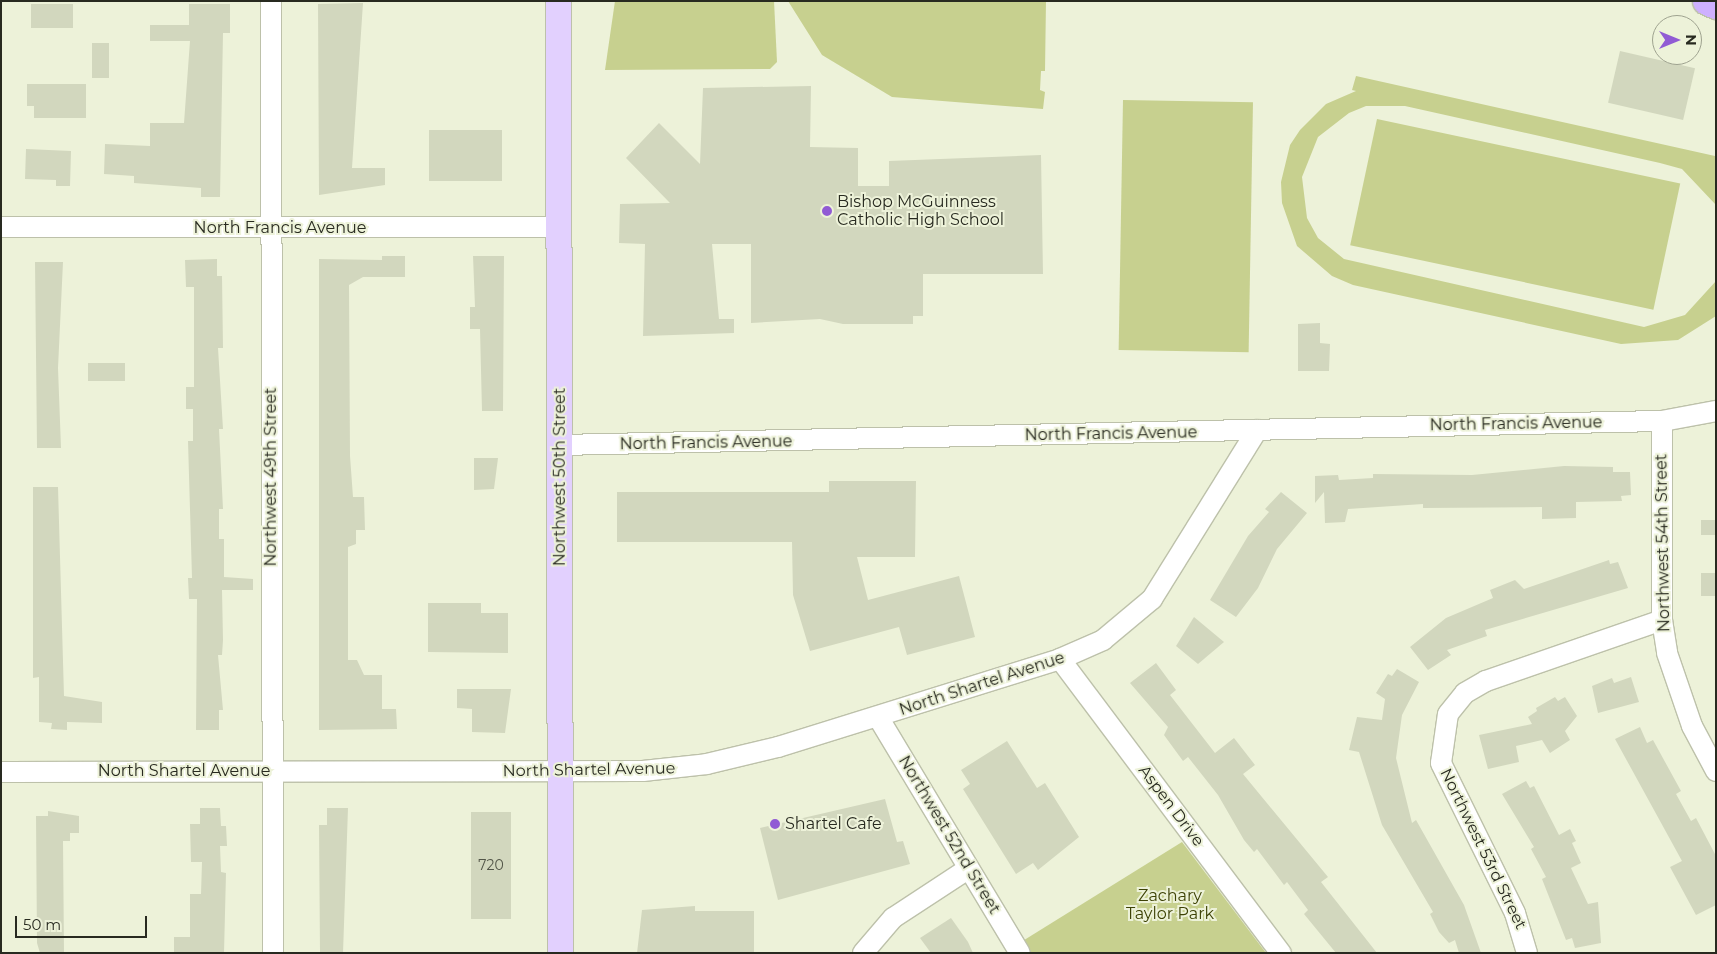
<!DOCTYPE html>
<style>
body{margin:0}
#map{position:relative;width:1717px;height:954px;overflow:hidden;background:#edf2d9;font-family:Montserrat,sans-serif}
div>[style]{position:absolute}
.green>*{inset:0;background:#c7d08f;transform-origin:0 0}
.building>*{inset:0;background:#d2d7be;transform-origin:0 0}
.roads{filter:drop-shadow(1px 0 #bdc1aa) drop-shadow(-1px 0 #bdc1aa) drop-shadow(0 1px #bdc1aa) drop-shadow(0 -1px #bdc1aa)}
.minor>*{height:20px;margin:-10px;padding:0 10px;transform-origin:10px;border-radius:10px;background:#fff}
.major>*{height:25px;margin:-12.5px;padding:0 12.5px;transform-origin:12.5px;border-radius:12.5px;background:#e2d0fe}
.highway>*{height:28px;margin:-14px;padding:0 14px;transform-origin:14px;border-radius:14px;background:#ceb0fe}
.dots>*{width:14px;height:14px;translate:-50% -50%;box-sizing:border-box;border:2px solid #edf2d9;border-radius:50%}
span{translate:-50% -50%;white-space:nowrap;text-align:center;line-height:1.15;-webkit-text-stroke:4px #edf2d9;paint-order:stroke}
.number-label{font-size:14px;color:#525548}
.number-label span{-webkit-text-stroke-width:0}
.poi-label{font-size:16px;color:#282a20}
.left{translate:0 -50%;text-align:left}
.street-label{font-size:16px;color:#282a20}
.park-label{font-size:16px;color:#3d4205}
.frame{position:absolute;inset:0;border:2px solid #282a20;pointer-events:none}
.north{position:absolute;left:1652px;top:15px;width:50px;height:50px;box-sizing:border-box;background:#edf2d9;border:1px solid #9ea28f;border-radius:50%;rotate:90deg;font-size:14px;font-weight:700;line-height:20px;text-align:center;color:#282a20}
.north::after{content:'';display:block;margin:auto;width:18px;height:22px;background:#915bd4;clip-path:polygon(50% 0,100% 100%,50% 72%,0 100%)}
.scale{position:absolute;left:15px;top:916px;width:132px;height:22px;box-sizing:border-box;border:2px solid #282a20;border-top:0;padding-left:6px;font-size:15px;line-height:18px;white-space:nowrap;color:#282a20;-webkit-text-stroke:4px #edf2d9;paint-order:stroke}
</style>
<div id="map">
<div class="green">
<i style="clip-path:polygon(615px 1px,774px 1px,777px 62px,770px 69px,605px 70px)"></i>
<i style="clip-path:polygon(788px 1px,1046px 1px,1045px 71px,1041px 71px,1040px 90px,1045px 92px,1043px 109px,892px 97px,822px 55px)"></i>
<i style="clip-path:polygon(1356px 76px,1715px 156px,1716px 205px,1682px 169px,1660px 163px,1405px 106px,1366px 106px,1349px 113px,1318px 137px,1302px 177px,1307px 218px,1318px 238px,1344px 259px,1644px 327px,1685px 315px,1716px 281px,1716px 316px,1678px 340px,1621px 344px,1353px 285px,1332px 276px,1297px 246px,1282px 203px,1281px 182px,1290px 145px,1300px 130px,1326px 104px,1356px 91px,1352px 90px)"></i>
<i style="left:1123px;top:100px;width:130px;height:250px;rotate:1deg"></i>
<i style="left:1377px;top:119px;width:310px;height:129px;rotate:12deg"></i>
<i style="clip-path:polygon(1182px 842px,1266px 953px,1028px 953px,1021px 942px)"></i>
</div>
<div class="building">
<i style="clip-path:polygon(363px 3px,352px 168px,385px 168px,385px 185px,319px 195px,318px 4px)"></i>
<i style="left:31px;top:4px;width:42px;height:24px"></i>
<i style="clip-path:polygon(189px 4px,230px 4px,230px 33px,223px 33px,220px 197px,201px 197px,201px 188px,134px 183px,134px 176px,104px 174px,105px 144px,150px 146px,150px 123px,184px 123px,190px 41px,150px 41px,150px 25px,189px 25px)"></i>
<i style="left:92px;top:43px;width:17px;height:35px"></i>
<i style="left:1620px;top:51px;width:77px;height:53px;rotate:13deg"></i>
<i style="clip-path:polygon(27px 84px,86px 84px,86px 118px,34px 118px,34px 106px,27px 106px)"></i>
<i style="clip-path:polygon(811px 86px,810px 147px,858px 148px,858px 186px,889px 186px,889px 161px,1041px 155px,1043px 274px,923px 274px,923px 316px,913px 316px,913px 324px,843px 324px,820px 319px,751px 323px,751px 244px,712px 244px,719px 319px,734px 319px,734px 333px,643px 336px,645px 244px,619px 243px,620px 204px,670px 203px,626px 158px,659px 123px,700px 164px,703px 88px)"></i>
<i style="left:429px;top:130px;width:73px;height:51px"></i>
<i style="clip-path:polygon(26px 149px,71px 151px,70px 186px,56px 186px,56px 180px,25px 179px)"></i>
<i style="clip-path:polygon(382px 256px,405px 256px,405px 277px,363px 277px,349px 285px,350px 456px,353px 497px,364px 497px,365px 530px,356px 530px,356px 544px,348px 547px,348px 660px,357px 660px,364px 675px,382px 675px,382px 709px,396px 709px,397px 729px,319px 730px,319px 259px,382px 260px)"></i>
<i style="clip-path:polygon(473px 256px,504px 256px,503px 411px,482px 411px,480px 329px,470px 329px,470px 307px,475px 307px)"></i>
<i style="clip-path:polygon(217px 259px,217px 276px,222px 276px,223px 348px,218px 348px,223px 429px,219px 429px,223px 509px,219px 509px,219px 539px,224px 539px,224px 577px,253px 579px,253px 590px,222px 590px,223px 640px,222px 655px,218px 655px,223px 710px,219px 710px,219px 730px,196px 730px,197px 599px,189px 599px,188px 578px,192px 578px,188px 441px,193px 441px,193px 409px,186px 409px,186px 387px,194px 387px,194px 287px,186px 287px,185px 260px)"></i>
<i style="clip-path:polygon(35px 262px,63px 262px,58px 368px,61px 448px,37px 448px)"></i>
<i style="clip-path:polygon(1320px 323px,1320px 343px,1330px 344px,1329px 371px,1298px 371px,1298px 324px)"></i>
<i style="left:88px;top:363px;width:37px;height:18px"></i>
<i style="clip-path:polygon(474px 458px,498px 458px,494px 489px,474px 490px)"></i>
<i style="clip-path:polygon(1564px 466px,1613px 467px,1613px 472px,1630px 472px,1631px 495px,1621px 496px,1622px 501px,1576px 502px,1576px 518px,1542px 519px,1542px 507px,1423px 508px,1423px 504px,1348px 509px,1345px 522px,1325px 523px,1324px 492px,1315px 503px,1315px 476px,1338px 475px,1339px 480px,1373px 478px,1373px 474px,1472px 475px)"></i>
<i style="clip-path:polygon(829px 481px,916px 481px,915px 557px,857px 557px,868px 600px,959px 576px,975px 637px,907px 655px,899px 627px,810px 651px,793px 595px,792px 542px,617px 542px,617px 492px,829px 492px)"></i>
<i style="clip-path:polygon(33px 487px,58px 487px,64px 696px,102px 702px,102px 723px,67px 722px,67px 730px,51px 729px,52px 723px,39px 722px,39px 677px,33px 678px)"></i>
<i style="clip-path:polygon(1281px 492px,1307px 513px,1277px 549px,1258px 588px,1236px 617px,1210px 600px,1248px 536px,1269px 512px,1265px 509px)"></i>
<i style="left:1716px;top:520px;width:15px;height:15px;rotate:90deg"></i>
<i style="clip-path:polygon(1609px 560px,1610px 564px,1618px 562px,1628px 588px,1485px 630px,1487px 636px,1447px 650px,1451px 655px,1428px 670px,1410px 647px,1446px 618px,1493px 598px,1490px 590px,1515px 580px,1524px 589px)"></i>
<i style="left:1701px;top:573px;width:15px;height:23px"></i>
<i style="clip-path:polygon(428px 603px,481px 603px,481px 613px,508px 613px,508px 653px,428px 652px)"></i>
<i style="clip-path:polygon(1194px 617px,1224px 642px,1198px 664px,1176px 646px)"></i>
<i style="clip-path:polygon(1156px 663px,1176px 690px,1170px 695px,1215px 753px,1234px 738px,1255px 765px,1243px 774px,1328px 877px,1321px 882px,1377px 953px,1336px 953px,1304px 914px,1308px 910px,1287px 882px,1284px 885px,1257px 849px,1254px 852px,1244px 840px,1218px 795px,1188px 757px,1183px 761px,1164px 735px,1168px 727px,1130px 683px)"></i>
<i style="clip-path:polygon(1397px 669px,1419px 682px,1402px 715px,1396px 758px,1412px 823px,1416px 820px,1464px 905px,1481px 953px,1459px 953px,1455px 940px,1449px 943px,1439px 932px,1430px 914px,1433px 912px,1382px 825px,1359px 752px,1349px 750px,1357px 717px,1382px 720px,1385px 699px,1376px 693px,1388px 674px,1392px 676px)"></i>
<i style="clip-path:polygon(1631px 677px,1639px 702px,1598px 713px,1592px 686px,1612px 678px,1614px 683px)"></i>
<i style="clip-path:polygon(457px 689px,511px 689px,505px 733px,472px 732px,472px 709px,457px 708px)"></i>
<i style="clip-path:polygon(1555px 697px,1558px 701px,1565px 697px,1577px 716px,1565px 731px,1570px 740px,1550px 753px,1542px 740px,1516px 746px,1519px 762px,1488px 769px,1479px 735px,1532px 724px,1528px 717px,1537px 711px,1536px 708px)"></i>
<i style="clip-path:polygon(1640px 727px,1647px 743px,1653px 740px,1681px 791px,1676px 794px,1691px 821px,1696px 818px,1716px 856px,1716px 905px,1696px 915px,1670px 867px,1682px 861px,1615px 739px)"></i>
<i style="clip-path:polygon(1007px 741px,1037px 788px,1045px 783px,1079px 837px,1038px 870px,1033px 863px,1016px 874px,963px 789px,970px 784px,961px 770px)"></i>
<i style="clip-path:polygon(1526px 781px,1530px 788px,1534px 786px,1559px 835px,1570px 829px,1576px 841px,1572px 843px,1581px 863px,1571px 868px,1588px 904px,1598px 902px,1601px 943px,1575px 948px,1572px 938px,1566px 940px,1542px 879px,1546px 877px,1531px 849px,1534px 847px,1502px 794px)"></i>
<i style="clip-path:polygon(885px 799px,897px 842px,903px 841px,910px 864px,778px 900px,760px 828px)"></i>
<i style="clip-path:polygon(200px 808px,220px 808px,221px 826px,226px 826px,227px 846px,220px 846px,221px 872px,226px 873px,224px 953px,174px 953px,174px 937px,190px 937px,190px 894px,201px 894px,202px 862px,191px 862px,190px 824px,200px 824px)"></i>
<i style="clip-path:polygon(327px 808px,348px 808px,343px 953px,320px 953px,319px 825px,327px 825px)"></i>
<i style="clip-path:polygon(48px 811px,79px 816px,79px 833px,70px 833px,70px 841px,63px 841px,64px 953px,40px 953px,37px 943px,36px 816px,48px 816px)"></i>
<i style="left:471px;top:812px;width:40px;height:107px"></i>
<i style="clip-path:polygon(695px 906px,695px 911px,754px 911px,754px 953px,637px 953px,642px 910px)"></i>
<i style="clip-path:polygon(951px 918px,968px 942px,973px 953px,931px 953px,920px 938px)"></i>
</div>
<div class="roads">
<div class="minor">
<i style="left:271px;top:1px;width:952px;rotate:89.88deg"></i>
<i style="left:1px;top:227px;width:559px"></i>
<i style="left:1716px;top:411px;width:55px;rotate:169.5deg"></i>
<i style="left:1662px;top:421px;width:199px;rotate:90deg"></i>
<i style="left:1662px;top:620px;width:33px;rotate:81deg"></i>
<i style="left:1667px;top:653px;width:77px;rotate:71.1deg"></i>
<i style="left:1692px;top:726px;width:51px;rotate:61.9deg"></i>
<i style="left:560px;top:445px;width:1102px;rotate:-1.25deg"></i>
<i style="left:1060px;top:659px;width:368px;rotate:53.1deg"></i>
<i style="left:878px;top:717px;width:275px;rotate:59deg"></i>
<i style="left:1px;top:772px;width:642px;rotate:-0.09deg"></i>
<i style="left:643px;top:771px;width:64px;rotate:-6.2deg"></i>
<i style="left:707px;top:764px;width:73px;rotate:-13.5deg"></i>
<i style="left:778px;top:747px;width:295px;rotate:-17.3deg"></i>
<i style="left:1060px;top:659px;width:47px;rotate:-23.8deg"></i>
<i style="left:1103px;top:640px;width:64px;rotate:-39.9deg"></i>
<i style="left:1152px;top:599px;width:199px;rotate:-58.1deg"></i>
<i style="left:863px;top:953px;width:46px;rotate:-49.4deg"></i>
<i style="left:893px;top:918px;width:90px;rotate:-33.2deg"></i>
<i style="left:1527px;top:953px;width:42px;rotate:-106.7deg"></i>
<i style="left:1515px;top:913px;width:167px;rotate:-116.3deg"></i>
<i style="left:1441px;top:763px;width:49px;rotate:-81.9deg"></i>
<i style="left:1448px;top:714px;width:27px;rotate:-51deg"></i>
<i style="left:1465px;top:693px;width:24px;rotate:-30deg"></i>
<i style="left:1486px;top:681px;width:186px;rotate:-19.1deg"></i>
</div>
<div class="major">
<i style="left:558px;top:1px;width:952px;rotate:89.88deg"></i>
</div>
<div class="highway">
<i style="left:1707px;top:1px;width:10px;rotate:24deg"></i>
</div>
</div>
<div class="dots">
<i style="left:827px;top:211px;background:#915bd4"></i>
<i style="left:775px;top:824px;background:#915bd4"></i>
</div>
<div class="number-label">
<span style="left:491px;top:865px">720</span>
</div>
<div class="poi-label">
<span class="left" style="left:837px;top:211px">Bishop McGuinness<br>Catholic High School</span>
<span class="left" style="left:785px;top:824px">Shartel Cafe</span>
</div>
<div class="street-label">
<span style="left:280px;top:228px">North Francis Avenue</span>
<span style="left:1516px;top:424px;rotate:-1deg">North Francis Avenue</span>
<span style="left:1111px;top:434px;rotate:-1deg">North Francis Avenue</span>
<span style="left:706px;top:443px;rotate:-1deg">North Francis Avenue</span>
<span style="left:271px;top:477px;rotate:-90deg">Northwest 49th Street</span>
<span style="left:560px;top:477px;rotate:-90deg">Northwest 50th Street</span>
<span style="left:1663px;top:543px;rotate:-91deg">Northwest 54th Street</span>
<span style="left:982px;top:684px;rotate:-18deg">North Shartel Avenue</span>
<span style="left:589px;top:770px;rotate:-1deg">North Shartel Avenue</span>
<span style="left:184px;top:771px">North Shartel Avenue</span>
<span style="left:1171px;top:806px;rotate:53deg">Aspen Drive</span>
<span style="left:949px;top:835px;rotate:59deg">Northwest 52nd Street</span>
<span style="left:1483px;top:849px;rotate:64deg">Northwest 53rd Street</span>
</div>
<div class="park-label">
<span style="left:1170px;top:905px">Zachary<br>Taylor Park</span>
</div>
<div class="frame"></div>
<div class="north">N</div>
<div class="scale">50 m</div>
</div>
